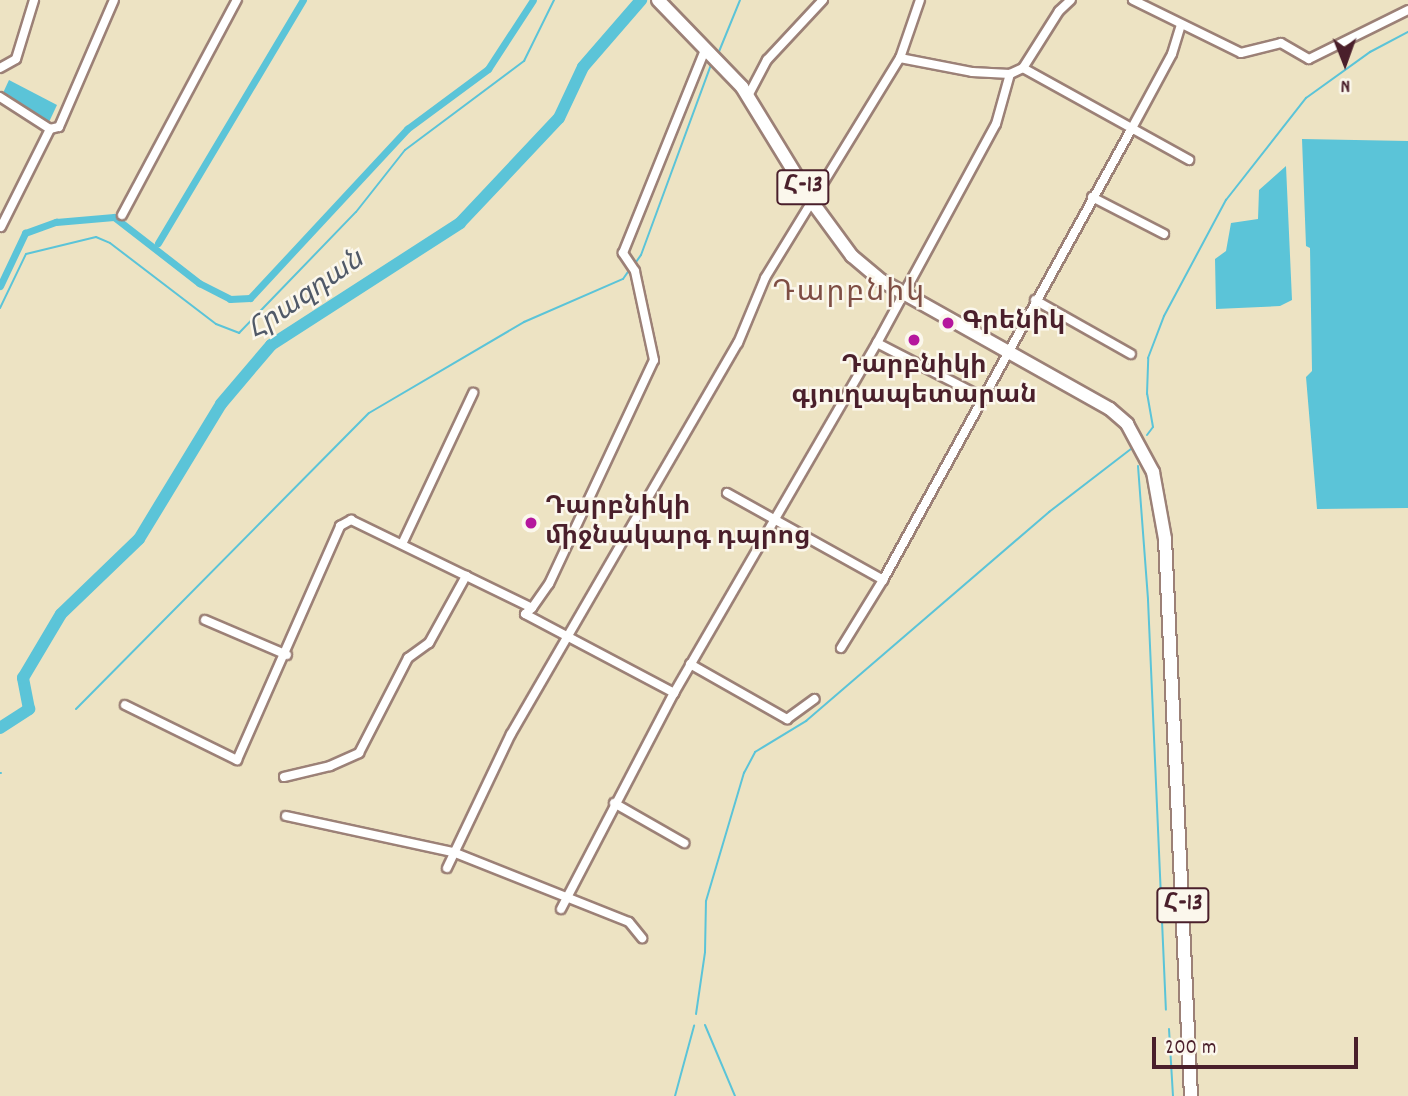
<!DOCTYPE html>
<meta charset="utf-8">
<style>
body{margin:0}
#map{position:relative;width:1408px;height:1096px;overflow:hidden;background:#ede3c3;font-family:Dekko,"Noto Sans Armenian",sans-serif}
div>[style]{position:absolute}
.water>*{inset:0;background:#5bc4d8}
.stream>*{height:2px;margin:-1px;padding:0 1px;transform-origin:1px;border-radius:1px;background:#5bc4d8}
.canal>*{height:7px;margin:-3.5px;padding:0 3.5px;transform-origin:3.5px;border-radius:3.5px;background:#5bc4d8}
.river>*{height:12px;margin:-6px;padding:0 6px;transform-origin:6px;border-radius:6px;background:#5bc4d8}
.roads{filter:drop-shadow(2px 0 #9c8177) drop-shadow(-2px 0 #9c8177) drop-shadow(0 2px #9c8177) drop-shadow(0 -2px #9c8177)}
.minor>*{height:8px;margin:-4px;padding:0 4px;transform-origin:4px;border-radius:4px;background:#fff}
.primary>*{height:12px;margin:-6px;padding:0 6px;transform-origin:6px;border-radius:6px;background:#fff}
.dots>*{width:19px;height:19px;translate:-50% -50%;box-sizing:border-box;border:4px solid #fbf7ec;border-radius:50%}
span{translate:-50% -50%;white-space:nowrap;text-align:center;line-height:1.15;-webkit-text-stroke:5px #fbf7ec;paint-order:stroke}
.shield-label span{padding:2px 5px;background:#fbf7ec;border:2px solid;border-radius:5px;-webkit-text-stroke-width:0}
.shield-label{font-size:24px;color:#4a1f2b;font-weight:700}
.poi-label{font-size:26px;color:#4a1f2b;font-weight:700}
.left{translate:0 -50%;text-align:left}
.water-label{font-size:28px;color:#505968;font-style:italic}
.quarter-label{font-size:30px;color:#7f4e44;letter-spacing:2px}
.north{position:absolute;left:1310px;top:28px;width:70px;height:70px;-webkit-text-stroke:5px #fbf7ec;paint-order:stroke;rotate:179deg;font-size:19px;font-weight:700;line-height:28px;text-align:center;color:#4a1f2b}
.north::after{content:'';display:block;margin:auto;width:24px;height:32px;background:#4a1f2b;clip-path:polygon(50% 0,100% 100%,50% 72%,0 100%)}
.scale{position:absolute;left:1152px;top:1037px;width:206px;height:32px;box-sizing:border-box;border:4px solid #4a1f2b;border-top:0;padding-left:9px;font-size:21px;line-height:24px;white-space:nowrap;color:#4a1f2b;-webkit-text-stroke:5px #fbf7ec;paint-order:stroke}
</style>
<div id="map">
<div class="water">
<i style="clip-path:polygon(9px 80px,57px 105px,49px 122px,3px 93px)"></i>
<i style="clip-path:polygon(1302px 139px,1408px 141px,1408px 508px,1317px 509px,1306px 377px,1312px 371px,1310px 248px,1306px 246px)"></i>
<i style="clip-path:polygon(1286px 166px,1292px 300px,1280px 306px,1216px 309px,1215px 259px,1226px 251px,1231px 223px,1258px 219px,1259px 190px)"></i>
</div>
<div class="stream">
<i style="left:718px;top:54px;width:58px;rotate:-67.8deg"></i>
<i style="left:634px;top:265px;width:12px;rotate:-55deg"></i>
<i style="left:641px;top:255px;width:202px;rotate:-69.8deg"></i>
<i style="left:0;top:308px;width:60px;rotate:-64.3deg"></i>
<i style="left:26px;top:254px;width:72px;rotate:-13.7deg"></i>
<i style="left:96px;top:237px;width:15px;rotate:23deg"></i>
<i style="left:110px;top:243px;width:133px;rotate:37.4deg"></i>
<i style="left:216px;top:324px;width:25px;rotate:21deg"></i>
<i style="left:239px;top:333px;width:168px;rotate:-46deg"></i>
<i style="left:356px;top:212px;width:79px;rotate:-51.7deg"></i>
<i style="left:405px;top:150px;width:149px;rotate:-36.8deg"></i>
<i style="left:524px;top:61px;width:68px;rotate:-63.8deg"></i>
<i style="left:1147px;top:435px;width:10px;rotate:-53deg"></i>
<i style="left:1153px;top:427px;width:34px;rotate:-100deg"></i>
<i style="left:1147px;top:394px;width:36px;rotate:-88deg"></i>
<i style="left:1148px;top:358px;width:45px;rotate:-69.1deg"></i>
<i style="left:1164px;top:316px;width:132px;rotate:-61.9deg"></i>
<i style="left:1226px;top:200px;width:130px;rotate:-51.9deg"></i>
<i style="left:1306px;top:98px;width:79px;rotate:-35.7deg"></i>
<i style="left:1370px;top:52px;width:43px;rotate:-27.8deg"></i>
<i style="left:1138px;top:466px;width:134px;rotate:85.7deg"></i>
<i style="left:1148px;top:600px;width:410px;rotate:87.5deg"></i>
<i style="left:76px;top:709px;width:416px;rotate:-45.3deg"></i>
<i style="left:369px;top:413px;width:180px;rotate:-30.4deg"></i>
<i style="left:524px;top:322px;width:108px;rotate:-23.5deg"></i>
<i style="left:623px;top:279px;width:12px;rotate:-55deg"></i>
<i style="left:0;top:773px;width:1px"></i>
<i style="left:696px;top:1014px;width:63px;rotate:-81.7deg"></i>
<i style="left:705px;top:952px;width:51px;rotate:-88.9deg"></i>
<i style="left:706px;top:901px;width:134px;rotate:-73.5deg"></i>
<i style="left:744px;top:773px;width:24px;rotate:-62deg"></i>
<i style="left:755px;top:752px;width:60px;rotate:-31.3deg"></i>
<i style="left:806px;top:721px;width:321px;rotate:-40.7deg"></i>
<i style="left:1049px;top:512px;width:105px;rotate:-37.6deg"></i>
<i style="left:705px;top:1025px;width:77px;rotate:67.1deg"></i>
<i style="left:1169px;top:1029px;width:67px;rotate:86.6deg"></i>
<i style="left:675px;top:1096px;width:73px;rotate:-74.8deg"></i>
</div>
<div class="canal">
<i style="left:158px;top:243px;width:283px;rotate:-59.2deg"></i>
<i style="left:0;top:286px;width:59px;rotate:-64.7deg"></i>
<i style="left:25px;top:233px;width:33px;rotate:-20deg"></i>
<i style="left:56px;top:222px;width:58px;rotate:-4.9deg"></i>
<i style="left:114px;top:217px;width:108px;rotate:37.8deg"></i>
<i style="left:199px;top:283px;width:35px;rotate:27deg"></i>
<i style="left:230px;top:299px;width:20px;rotate:-3deg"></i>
<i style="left:250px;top:298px;width:231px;rotate:-47.1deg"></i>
<i style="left:407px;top:129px;width:101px;rotate:-36.5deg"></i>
<i style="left:488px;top:69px;width:82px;rotate:-56.9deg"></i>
</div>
<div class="river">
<i style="left:0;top:728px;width:35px;rotate:-33deg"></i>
<i style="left:29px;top:709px;width:32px;rotate:-101deg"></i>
<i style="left:23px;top:678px;width:74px;rotate:-59.3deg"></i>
<i style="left:61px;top:614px;width:108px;rotate:-43.9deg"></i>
<i style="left:139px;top:539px;width:158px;rotate:-58.7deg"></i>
<i style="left:221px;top:404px;width:77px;rotate:-49.7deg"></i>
<i style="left:271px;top:345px;width:225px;rotate:-32.8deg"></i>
<i style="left:460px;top:223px;width:144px;rotate:-46.7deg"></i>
<i style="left:559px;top:118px;width:56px;rotate:-64.8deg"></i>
<i style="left:583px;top:67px;width:89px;rotate:-49.1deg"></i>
</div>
<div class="roads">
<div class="minor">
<i style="left:1133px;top:0;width:120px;rotate:26.1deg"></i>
<i style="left:1241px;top:53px;width:41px;rotate:-14deg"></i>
<i style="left:1281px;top:43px;width:32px;rotate:30deg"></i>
<i style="left:1309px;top:59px;width:110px;rotate:-26.3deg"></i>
<i style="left:900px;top:58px;width:73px;rotate:11deg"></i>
<i style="left:972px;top:72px;width:38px;rotate:3deg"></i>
<i style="left:1010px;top:74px;width:14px;rotate:-25deg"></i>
<i style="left:1023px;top:68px;width:67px;rotate:-57.7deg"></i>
<i style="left:1059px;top:11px;width:16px;rotate:-43deg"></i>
<i style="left:0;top:68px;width:18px;rotate:-29deg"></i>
<i style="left:16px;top:59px;width:62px;rotate:-73deg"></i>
<i style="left:1023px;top:68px;width:190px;rotate:29deg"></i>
<i style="left:748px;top:96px;width:41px;rotate:-62.2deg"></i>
<i style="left:767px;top:60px;width:82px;rotate:-47deg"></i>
<i style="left:0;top:97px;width:59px;rotate:32.6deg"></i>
<i style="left:50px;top:129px;width:9px;rotate:-13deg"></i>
<i style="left:59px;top:127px;width:138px;rotate:-66.6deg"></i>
<i style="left:1092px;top:197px;width:81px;rotate:27.2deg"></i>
<i style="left:122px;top:215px;width:244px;rotate:-61.9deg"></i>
<i style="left:1px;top:227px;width:110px;rotate:-63.4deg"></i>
<i style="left:1035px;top:300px;width:110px;rotate:29.4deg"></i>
<i style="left:877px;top:343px;width:118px;rotate:27.2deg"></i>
<i style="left:727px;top:493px;width:179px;rotate:29.1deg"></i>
<i style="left:403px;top:542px;width:165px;rotate:-64.8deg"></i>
<i style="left:532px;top:608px;width:9px;rotate:139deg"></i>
<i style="left:525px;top:614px;width:169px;rotate:27.9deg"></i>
<i style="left:205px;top:620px;width:89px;rotate:23.1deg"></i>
<i style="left:841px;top:648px;width:80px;rotate:-58.3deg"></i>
<i style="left:883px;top:580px;width:516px;rotate:-61.15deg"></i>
<i style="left:1132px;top:128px;width:84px;rotate:-61.6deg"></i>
<i style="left:1172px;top:54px;width:30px;rotate:-73deg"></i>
<i style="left:690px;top:664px;width:112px;rotate:29.6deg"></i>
<i style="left:787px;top:719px;width:34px;rotate:-36deg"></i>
<i style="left:125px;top:705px;width:125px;rotate:26.2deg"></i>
<i style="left:237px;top:760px;width:256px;rotate:-66.2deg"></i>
<i style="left:340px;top:526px;width:13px;rotate:-29deg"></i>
<i style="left:351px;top:520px;width:201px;rotate:25.9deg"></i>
<i style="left:532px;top:608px;width:29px;rotate:-55deg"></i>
<i style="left:549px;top:584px;width:247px;rotate:-64.9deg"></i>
<i style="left:654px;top:360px;width:91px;rotate:-102.1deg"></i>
<i style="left:635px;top:271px;width:22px;rotate:-124deg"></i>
<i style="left:623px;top:253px;width:221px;rotate:-68deg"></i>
<i style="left:284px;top:777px;width:47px;rotate:-13.4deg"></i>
<i style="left:330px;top:766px;width:32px;rotate:-24deg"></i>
<i style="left:359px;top:753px;width:107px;rotate:-62.7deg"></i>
<i style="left:408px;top:658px;width:26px;rotate:-36deg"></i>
<i style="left:429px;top:643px;width:77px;rotate:-61.1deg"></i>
<i style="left:614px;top:803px;width:81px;rotate:29.7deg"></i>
<i style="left:286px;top:816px;width:171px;rotate:12.2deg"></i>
<i style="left:453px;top:852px;width:189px;rotate:21.7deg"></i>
<i style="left:629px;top:922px;width:21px;rotate:51deg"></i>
<i style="left:447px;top:868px;width:148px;rotate:-64.5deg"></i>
<i style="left:511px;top:734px;width:452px;rotate:-59.9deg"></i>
<i style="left:738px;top:343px;width:70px;rotate:-67.4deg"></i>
<i style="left:765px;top:278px;width:258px;rotate:-58.5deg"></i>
<i style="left:900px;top:58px;width:61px;rotate:-71deg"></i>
<i style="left:561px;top:909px;width:244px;rotate:-62.4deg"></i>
<i style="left:674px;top:693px;width:405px;rotate:-59.9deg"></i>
<i style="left:877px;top:343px;width:249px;rotate:-61.5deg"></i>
<i style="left:996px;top:124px;width:52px;rotate:-74.4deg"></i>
</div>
<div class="primary">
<i style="left:658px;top:0;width:121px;rotate:46deg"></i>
<i style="left:742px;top:87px;width:136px;rotate:58.5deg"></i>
<i style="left:813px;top:203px;width:66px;rotate:53.7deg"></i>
<i style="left:852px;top:256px;width:39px;rotate:40deg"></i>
<i style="left:882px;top:281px;width:261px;rotate:29.3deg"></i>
<i style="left:1110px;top:409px;width:23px;rotate:41deg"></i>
<i style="left:1127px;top:424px;width:55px;rotate:61.6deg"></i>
<i style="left:1153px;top:472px;width:68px;rotate:79.8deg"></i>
<i style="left:1165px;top:539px;width:558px;rotate:87.33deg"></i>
</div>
</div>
<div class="dots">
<i style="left:948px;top:323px;background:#b5179e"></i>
<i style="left:914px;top:340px;background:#b5179e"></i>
<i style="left:531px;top:523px;background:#b5179e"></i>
</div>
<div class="shield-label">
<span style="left:803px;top:187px">Հ-13</span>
<span style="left:1183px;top:905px">Հ-13</span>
</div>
<div class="poi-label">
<span class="left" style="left:962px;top:323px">Գրենիկ</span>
<span style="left:914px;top:382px">Դարբնիկի<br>գյուղապետարան</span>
<span class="left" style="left:545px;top:523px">Դարբնիկի<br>միջնակարգ դպրոց</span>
</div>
<div class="water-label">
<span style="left:307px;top:297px;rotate:-35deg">Հրազդան</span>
</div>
<div class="quarter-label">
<span style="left:849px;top:295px">Դարբնիկ</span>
</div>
<div class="north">N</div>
<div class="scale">200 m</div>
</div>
